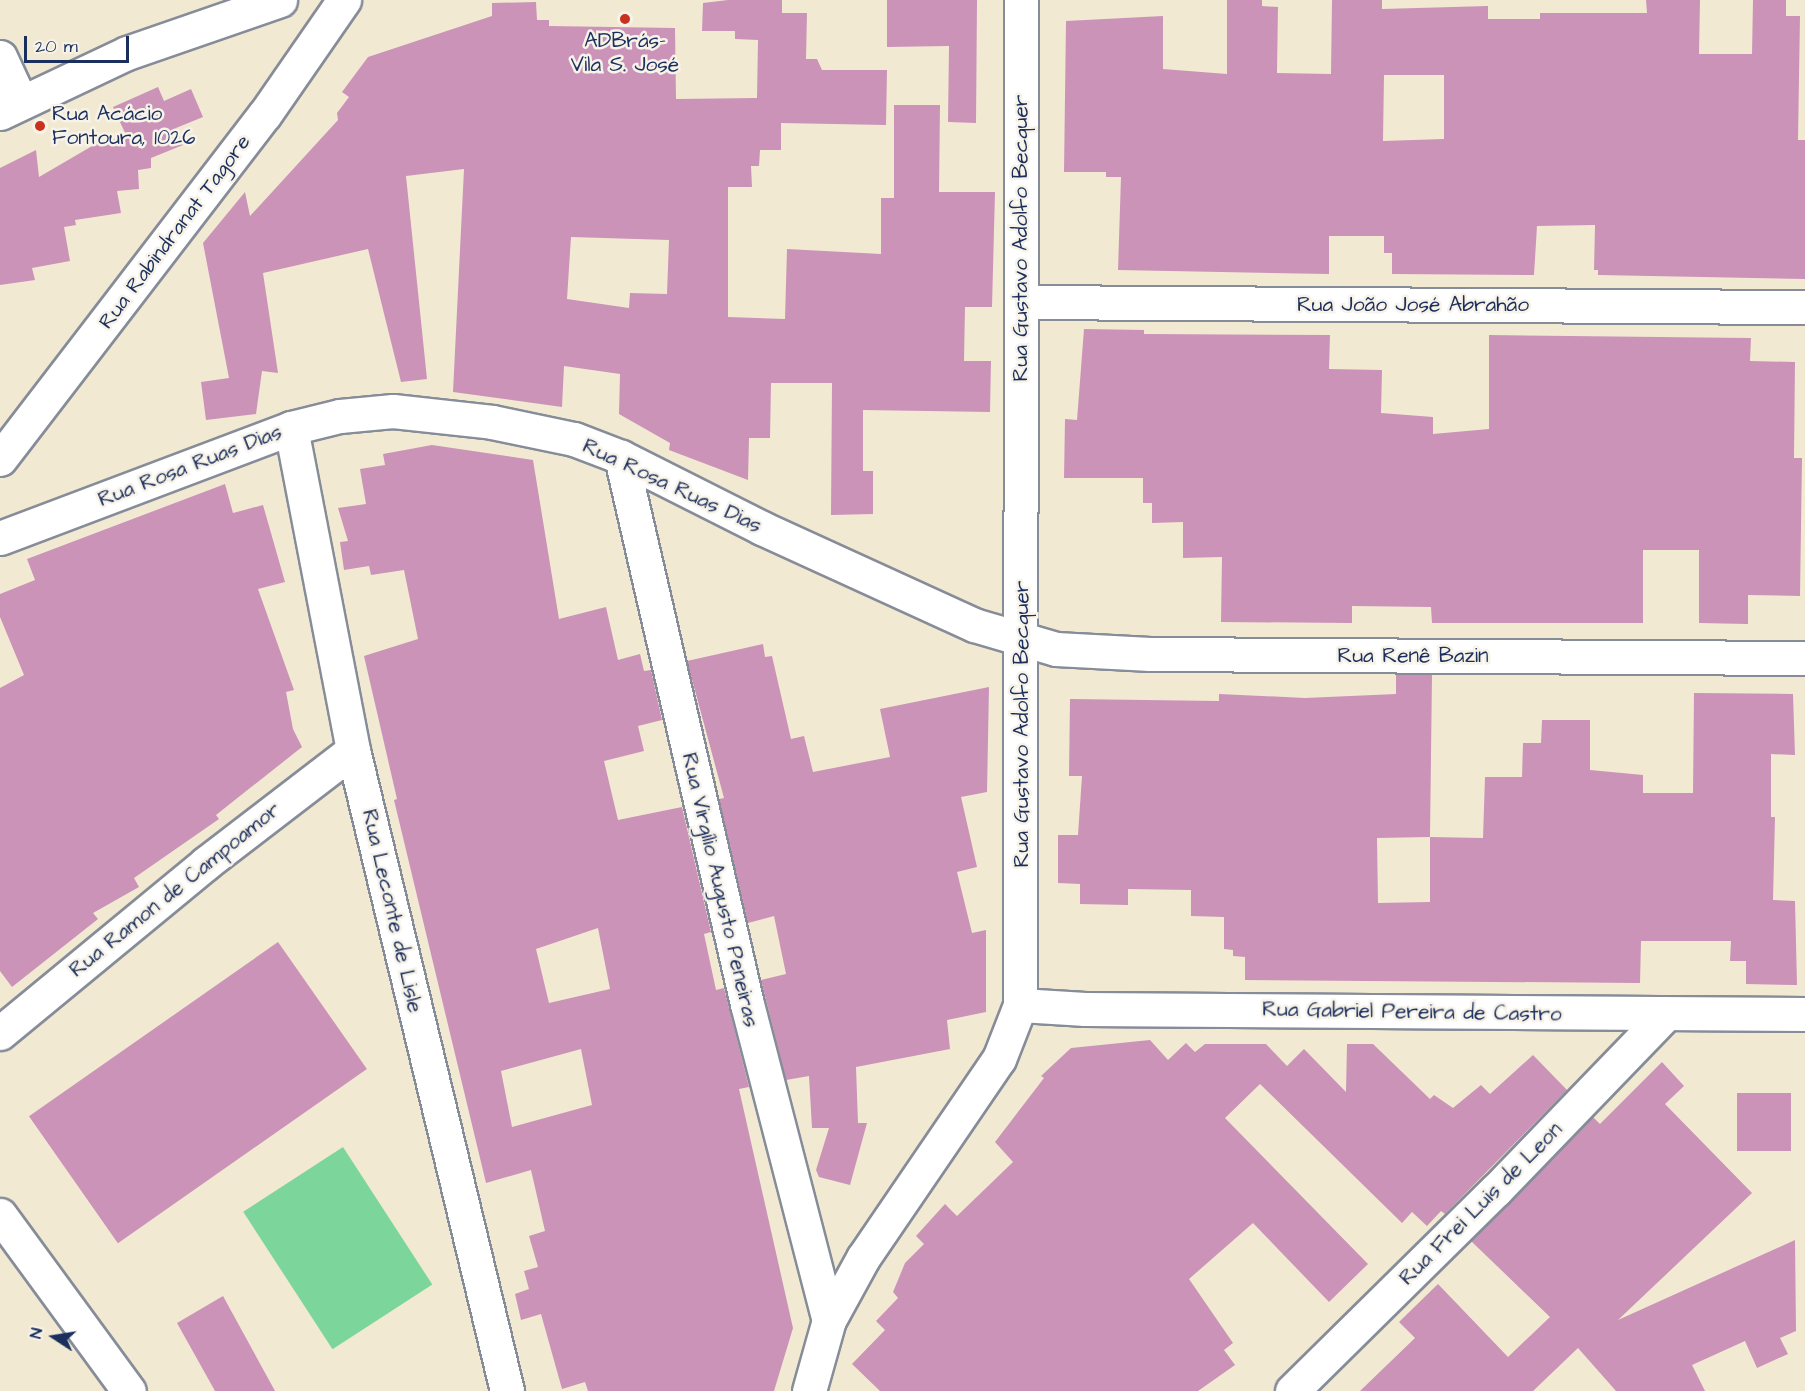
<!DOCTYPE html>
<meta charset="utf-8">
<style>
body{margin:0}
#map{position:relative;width:1805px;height:1391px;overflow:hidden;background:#f2e9d3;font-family:"Architects Daughter",sans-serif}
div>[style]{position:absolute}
.green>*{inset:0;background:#7cd69b;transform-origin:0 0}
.building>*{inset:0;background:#cb93b8;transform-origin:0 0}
.roads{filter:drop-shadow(2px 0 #868c98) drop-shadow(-2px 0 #868c98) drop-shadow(0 2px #868c98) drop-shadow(0 -2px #868c98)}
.minor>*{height:33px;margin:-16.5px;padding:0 16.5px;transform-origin:16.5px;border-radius:16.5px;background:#fff}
.dots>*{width:16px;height:16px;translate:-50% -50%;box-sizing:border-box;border:3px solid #f7f3e8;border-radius:50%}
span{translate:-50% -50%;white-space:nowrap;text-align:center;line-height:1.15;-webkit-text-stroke:5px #f7f3e8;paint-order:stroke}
.poi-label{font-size:21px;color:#1b2f5e}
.left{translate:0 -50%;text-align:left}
.street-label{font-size:21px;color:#1b2f5e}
.north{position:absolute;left:24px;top:1307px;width:60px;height:60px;-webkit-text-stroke:4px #f7f3e8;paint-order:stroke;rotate:282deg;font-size:16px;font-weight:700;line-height:24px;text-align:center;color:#1b2f5e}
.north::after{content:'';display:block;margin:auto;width:21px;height:27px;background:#1b2f5e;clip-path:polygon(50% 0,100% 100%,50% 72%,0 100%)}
.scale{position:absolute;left:24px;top:36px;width:105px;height:27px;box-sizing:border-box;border:3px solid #1b2f5e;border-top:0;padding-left:8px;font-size:18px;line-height:21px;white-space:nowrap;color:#1b2f5e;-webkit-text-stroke:4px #f7f3e8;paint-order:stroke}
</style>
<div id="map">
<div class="green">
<i style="left:343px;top:1147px;width:164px;height:119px;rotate:57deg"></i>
</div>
<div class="building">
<i style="clip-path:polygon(evenodd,728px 0,782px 0,782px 13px,807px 13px,806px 59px,817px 59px,822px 70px,887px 70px,886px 125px,781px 123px,781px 150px,760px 150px,759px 166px,751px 166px,752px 187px,728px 187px,728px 317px,785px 319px,787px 249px,881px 254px,881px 198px,894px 198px,894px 105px,940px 105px,939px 192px,995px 192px,992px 307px,965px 307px,964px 361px,991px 361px,990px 412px,863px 410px,863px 471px,873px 471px,873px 514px,831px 515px,832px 383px,771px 383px,770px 438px,749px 438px,748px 480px,669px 450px,670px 443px,619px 414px,620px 374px,564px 366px,562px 407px,453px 392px,464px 169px,406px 176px,427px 379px,401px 382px,368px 249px,263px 273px,278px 373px,262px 371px,256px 414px,206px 420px,201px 382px,229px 378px,203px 243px,245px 192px,250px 216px,338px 120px,337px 113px,349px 97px,342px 92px,368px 57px,492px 16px,492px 3px,536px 2px,537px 20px,549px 20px,549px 26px,675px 28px,676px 99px,757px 98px,758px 40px,735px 39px,735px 31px,702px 31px,703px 3px,728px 0,571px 237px,669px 240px,667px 294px,630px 293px,629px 308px,567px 299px,571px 237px)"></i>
<i style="clip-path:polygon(887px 0,977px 0,976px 123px,948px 122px,949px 46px,887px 47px)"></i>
<i style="clip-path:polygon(evenodd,1227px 0,1262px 0,1262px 6px,1278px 7px,1277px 73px,1331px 74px,1332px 0,1382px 0,1382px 9px,1488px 6px,1488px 19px,1540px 19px,1540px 13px,1647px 13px,1646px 0,1700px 0,1699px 54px,1752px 54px,1753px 0,1786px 0,1786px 16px,1800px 16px,1798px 140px,1805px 140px,1805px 279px,1598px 275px,1598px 270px,1594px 270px,1595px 225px,1537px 226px,1534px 275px,1392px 274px,1392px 253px,1384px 253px,1384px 236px,1329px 236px,1329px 274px,1118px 270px,1121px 177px,1106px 177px,1106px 172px,1064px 172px,1066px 21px,1163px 16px,1163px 69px,1227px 74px,1227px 0,1384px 75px,1444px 75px,1444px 139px,1383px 141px,1384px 75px)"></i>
<i style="clip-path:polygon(158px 87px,164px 101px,191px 89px,203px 117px,176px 128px,183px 145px,151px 158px,151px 168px,138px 170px,139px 189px,117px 191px,121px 213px,75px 220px,76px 225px,64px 227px,70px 261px,32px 268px,35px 280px,0 285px,0 168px,36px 150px,39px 177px,99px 142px,127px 137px,113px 107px)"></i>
<i style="clip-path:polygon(1084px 329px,1144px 330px,1144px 334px,1330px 335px,1329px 369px,1382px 370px,1381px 413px,1433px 417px,1433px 434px,1489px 429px,1489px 335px,1751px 338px,1750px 361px,1795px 362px,1794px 458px,1802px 458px,1800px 596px,1748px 595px,1748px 624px,1699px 623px,1699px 550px,1643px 550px,1643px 623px,1432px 623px,1431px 607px,1352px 606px,1352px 623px,1221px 622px,1222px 557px,1183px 558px,1183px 522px,1152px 523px,1152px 503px,1143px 503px,1143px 478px,1064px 478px,1065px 419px,1077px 420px)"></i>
<i style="clip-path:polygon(evenodd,432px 445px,533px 460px,559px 619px,606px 607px,618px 660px,640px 654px,644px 671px,651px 670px,662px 720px,638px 726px,644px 751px,604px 761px,618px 820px,682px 807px,711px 932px,704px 934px,716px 990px,724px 988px,749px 1087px,739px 1089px,793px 1328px,774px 1391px,588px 1391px,585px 1382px,562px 1389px,541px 1314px,521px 1320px,515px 1294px,529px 1289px,524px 1271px,538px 1267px,529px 1236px,545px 1231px,531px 1170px,486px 1183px,394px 800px,397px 799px,364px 656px,418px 639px,404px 570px,371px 575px,369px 566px,344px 570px,340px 542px,348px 541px,338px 508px,366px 504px,360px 469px,385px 465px,383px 454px,432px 445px,598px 928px,610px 989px,549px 1003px,536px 949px,598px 928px,432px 445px,581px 1049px,592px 1105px,512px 1127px,501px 1071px,581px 1049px)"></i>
<i style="clip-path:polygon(225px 484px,233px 513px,263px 505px,285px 582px,258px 589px,294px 690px,286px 692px,293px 729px,302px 747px,216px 815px,219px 819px,134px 878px,139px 887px,93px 913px,98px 919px,12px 987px,0 971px,0 688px,24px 675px,0 617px,0 594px,35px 580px,27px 559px)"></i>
<i style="clip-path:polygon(763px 644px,765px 657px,772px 656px,791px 739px,804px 736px,813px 772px,890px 757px,880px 709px,989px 687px,987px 792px,961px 797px,977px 867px,957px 872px,972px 933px,986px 930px,986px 1012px,947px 1020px,950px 1049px,856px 1067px,858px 1123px,867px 1123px,850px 1185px,819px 1177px,816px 1170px,829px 1128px,812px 1128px,809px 1076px,786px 1080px,761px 980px,786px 974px,774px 916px,748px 923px,719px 799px,724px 798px,687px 661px)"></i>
<i style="clip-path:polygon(evenodd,1396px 675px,1432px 675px,1430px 837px,1483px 838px,1485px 777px,1522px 777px,1523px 743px,1541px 743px,1542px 720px,1590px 720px,1590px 770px,1643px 775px,1643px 793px,1693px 793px,1694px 693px,1793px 694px,1795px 755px,1771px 754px,1771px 817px,1775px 817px,1773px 900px,1795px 901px,1797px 985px,1746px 984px,1746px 961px,1730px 961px,1731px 941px,1641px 941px,1640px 983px,1245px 980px,1245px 957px,1233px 956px,1233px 950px,1224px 949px,1224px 917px,1191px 916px,1191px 890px,1128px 889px,1128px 905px,1080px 904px,1080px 884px,1058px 883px,1058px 835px,1078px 835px,1082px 776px,1069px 776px,1070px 699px,1219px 701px,1219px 694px,1305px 698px,1396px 694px,1396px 675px,1430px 837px,1430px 902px,1378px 903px,1377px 838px,1430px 837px)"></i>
<i style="left:278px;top:942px;width:155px;height:304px;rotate:55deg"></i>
<i style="clip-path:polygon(1150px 1040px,1168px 1060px,1186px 1043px,1195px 1052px,1205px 1044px,1266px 1044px,1287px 1066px,1304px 1049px,1346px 1092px,1347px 1044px,1373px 1044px,1430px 1099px,1434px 1095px,1453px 1108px,1481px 1085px,1490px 1094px,1533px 1055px,1567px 1090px,1445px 1214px,1441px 1211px,1427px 1226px,1412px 1212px,1402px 1223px,1260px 1084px,1225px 1118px,1368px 1264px,1329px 1302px,1253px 1223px,1189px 1279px,1233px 1343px,1224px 1350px,1235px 1365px,1198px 1391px,880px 1391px,852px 1364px,885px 1330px,876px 1321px,898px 1298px,893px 1292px,905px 1263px,924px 1244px,916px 1236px,945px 1204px,957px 1216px,1013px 1162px,995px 1142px,1044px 1078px,1041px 1076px,1071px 1048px)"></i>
<i style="clip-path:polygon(1662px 1062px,1684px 1086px,1665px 1104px,1752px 1193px,1618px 1320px,1795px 1240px,1796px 1331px,1780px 1338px,1788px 1354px,1757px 1368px,1745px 1341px,1692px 1365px,1705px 1391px,1616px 1391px,1578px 1348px,1533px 1391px,1360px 1391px,1415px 1338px,1399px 1322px,1438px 1284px,1508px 1357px,1550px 1317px,1471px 1241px,1593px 1117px,1600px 1124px)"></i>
<i style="left:1737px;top:1093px;width:54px;height:58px"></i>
<i style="clip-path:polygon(223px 1296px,275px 1391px,215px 1391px,177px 1323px)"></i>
</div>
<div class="roads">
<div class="minor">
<i style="left:0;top:57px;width:47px;rotate:65.1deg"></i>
<i style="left:0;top:113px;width:140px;rotate:-25.3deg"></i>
<i style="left:127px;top:53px;width:162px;rotate:-19.1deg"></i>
<i style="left:1021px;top:302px;width:784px;rotate:0.37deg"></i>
<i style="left:291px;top:428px;width:328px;rotate:79.1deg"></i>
<i style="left:353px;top:750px;width:659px;rotate:76.49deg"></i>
<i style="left:621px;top:457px;width:561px;rotate:77.03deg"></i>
<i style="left:747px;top:1004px;width:326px;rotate:75.5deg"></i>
<i style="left:0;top:459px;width:435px;rotate:-52.5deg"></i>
<i style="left:265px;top:114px;width:139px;rotate:-55.3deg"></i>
<i style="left:0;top:538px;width:311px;rotate:-20.7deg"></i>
<i style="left:291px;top:428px;width:50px;rotate:-13.8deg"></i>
<i style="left:340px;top:416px;width:53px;rotate:-5.4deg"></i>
<i style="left:393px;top:411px;width:100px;rotate:6.3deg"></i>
<i style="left:492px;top:422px;width:84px;rotate:11.7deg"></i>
<i style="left:574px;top:439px;width:50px;rotate:21deg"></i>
<i style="left:621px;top:457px;width:158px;rotate:26.7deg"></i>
<i style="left:762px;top:528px;width:233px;rotate:24.6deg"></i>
<i style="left:974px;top:625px;width:85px;rotate:16.3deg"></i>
<i style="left:1056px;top:649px;width:94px;rotate:3deg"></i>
<i style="left:1150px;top:654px;width:655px;rotate:0.35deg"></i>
<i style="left:1020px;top:1005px;width:65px;rotate:3.5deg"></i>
<i style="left:1085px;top:1009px;width:720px;rotate:0.4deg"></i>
<i style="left:0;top:1033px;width:267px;rotate:-39.5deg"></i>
<i style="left:206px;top:863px;width:185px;rotate:-37.5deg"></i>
<i style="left:0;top:1215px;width:218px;rotate:53.8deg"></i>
<i style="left:809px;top:1391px;width:74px;rotate:-74.3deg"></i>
<i style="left:829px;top:1320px;width:71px;rotate:-61.3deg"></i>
<i style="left:863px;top:1258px;width:241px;rotate:-55.7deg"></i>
<i style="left:999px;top:1059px;width:58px;rotate:-68.7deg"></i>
<i style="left:1020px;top:1005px;width:1005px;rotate:-89.94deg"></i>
<i style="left:1292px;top:1391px;width:286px;rotate:-44.6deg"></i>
<i style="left:1496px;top:1190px;width:245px;rotate:-46deg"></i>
</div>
</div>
<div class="dots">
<i style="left:625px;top:19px;background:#c8321e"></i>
<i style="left:40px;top:126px;background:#c8321e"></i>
</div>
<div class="poi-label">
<span style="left:625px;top:53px">ADBrás-<br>Vila S. José</span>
<span class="left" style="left:52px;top:126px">Rua Acácio<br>Fontoura, 1026</span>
</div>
<div class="street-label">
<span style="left:175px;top:232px;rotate:-53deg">Rua Rabindranat Tagore</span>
<span style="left:1021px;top:238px;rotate:-90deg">Rua Gustavo Adolfo Becquer</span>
<span style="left:1413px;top:305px">Rua João José Abrahão</span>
<span style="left:190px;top:466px;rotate:-21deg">Rua Rosa Ruas Dias</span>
<span style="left:672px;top:486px;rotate:25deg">Rua Rosa Ruas Dias</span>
<span style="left:1413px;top:656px">Rua Renê Bazin</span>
<span style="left:1022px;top:724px;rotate:-90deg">Rua Gustavo Adolfo Becquer</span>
<span style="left:175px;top:890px;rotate:-39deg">Rua Ramon de Campoamor</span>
<span style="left:720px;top:890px;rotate:77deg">Rua Virgílio Augusto Peneiras</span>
<span style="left:392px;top:911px;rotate:77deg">Rua Leconte de Lisle</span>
<span style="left:1412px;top:1012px;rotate:1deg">Rua Gabriel Pereira de Castro</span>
<span style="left:1481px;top:1204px;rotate:-45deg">Rua Frei Luis de Leon</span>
</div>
<div class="north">N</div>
<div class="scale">20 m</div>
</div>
